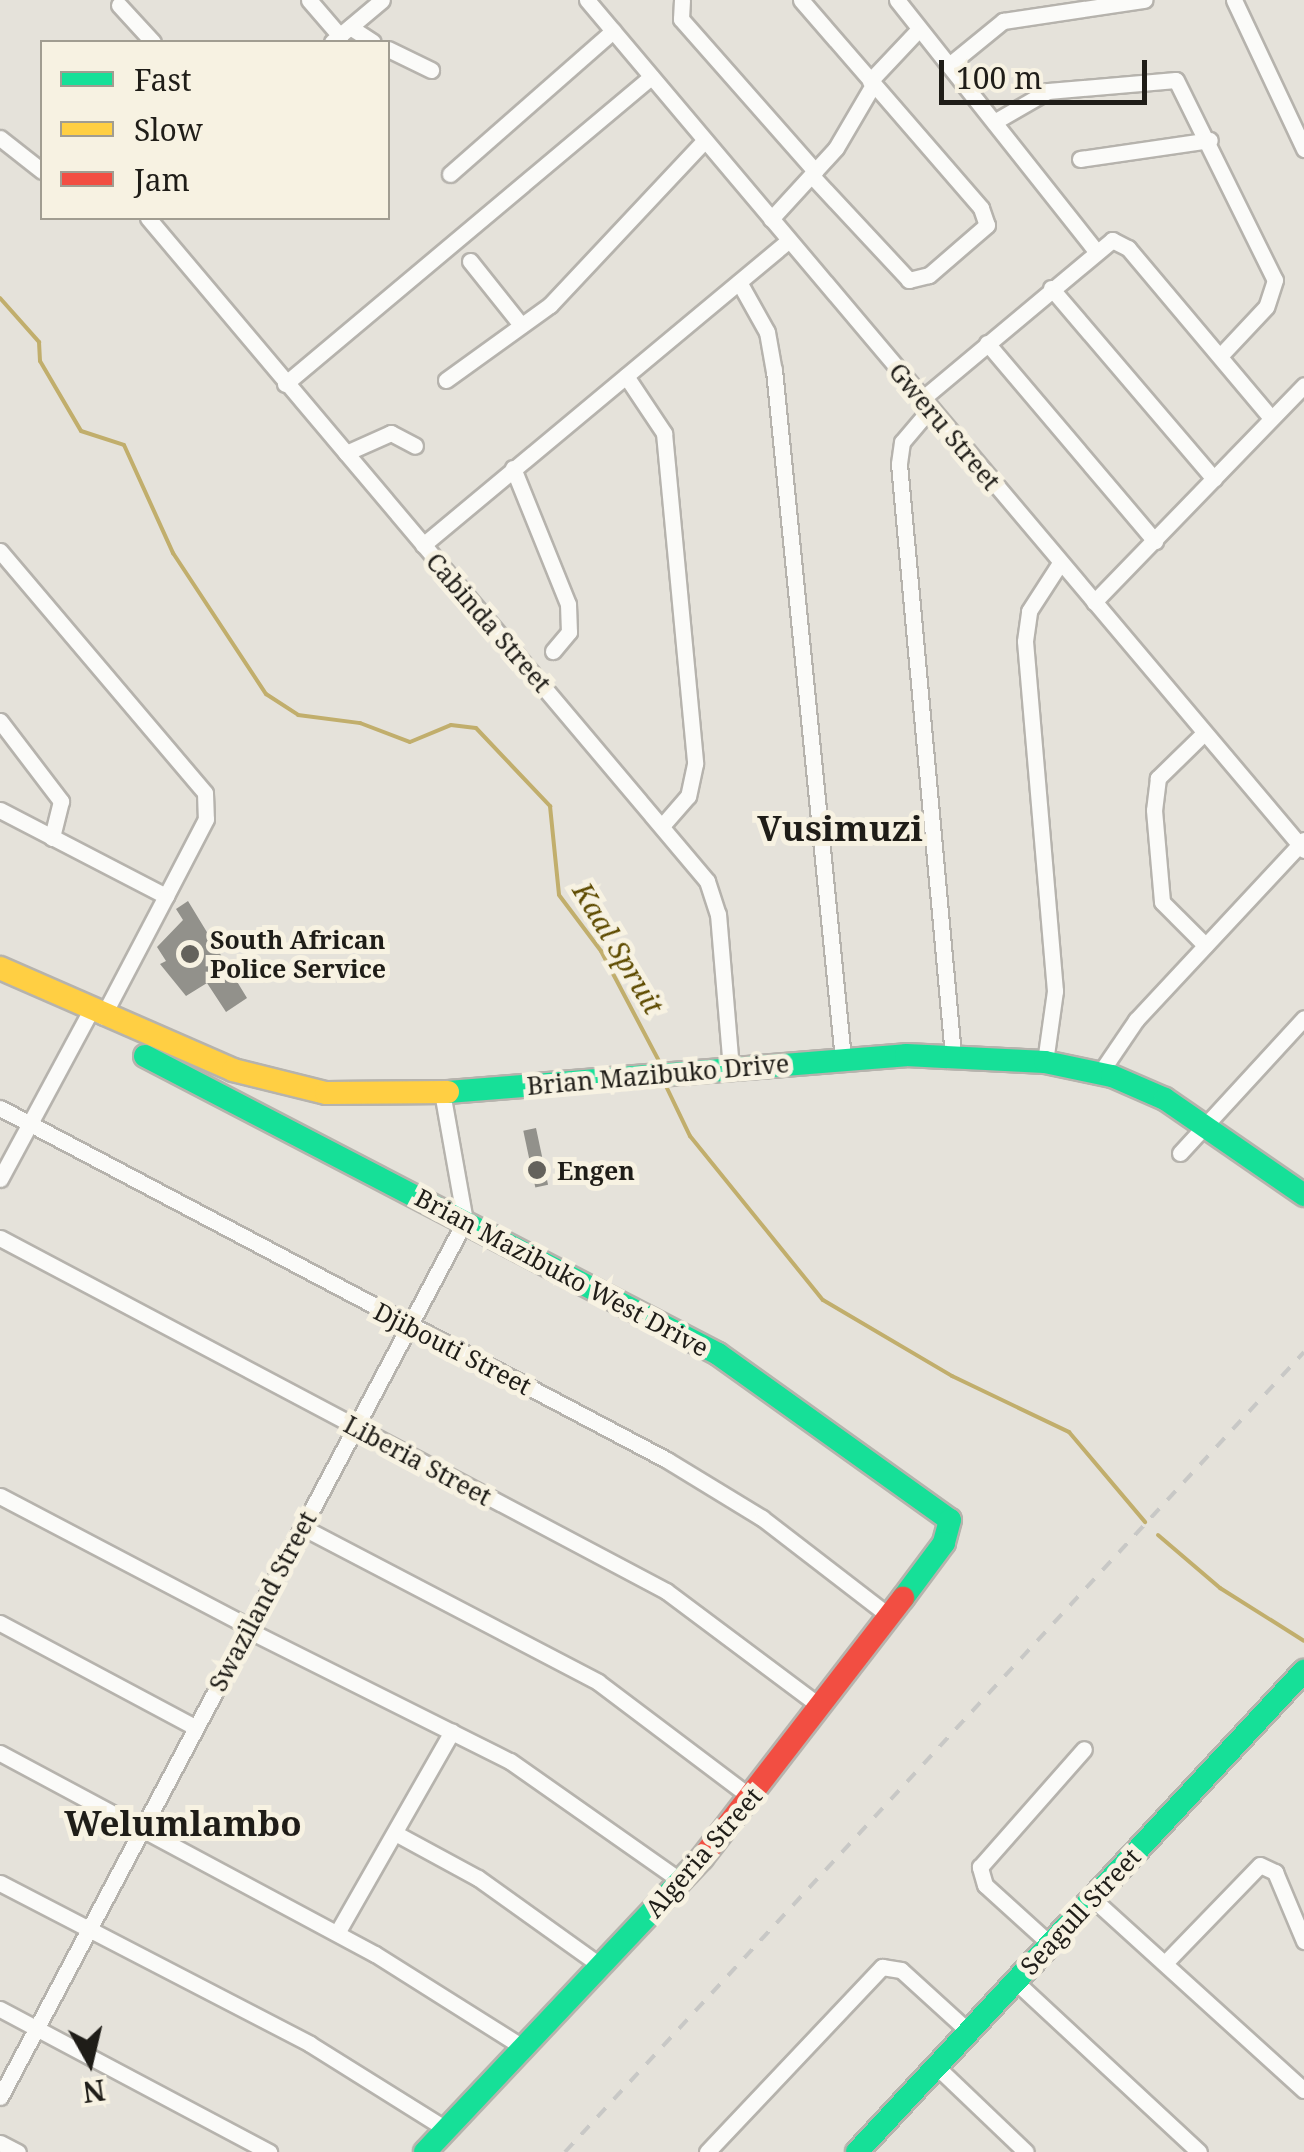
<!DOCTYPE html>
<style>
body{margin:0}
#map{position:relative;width:1304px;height:2152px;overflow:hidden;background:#e5e2da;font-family:"Noto Serif",serif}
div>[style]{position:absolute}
.stream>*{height:4px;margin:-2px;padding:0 2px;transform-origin:2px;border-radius:2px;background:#c1ae6c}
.building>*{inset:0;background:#92918b;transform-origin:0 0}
.roads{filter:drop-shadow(2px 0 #b6b3ad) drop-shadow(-2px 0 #b6b3ad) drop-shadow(0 2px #b6b3ad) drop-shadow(0 -2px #b6b3ad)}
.street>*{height:15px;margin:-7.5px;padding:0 7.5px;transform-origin:7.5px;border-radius:7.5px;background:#fbfbf9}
.fast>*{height:22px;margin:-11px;padding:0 11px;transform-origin:11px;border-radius:11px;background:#16e098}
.slow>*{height:22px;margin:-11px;padding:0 11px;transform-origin:11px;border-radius:11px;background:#ffcf43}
.jam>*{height:22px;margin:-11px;padding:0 11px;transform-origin:11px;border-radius:11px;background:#f24e42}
.rail>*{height:4px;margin-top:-2px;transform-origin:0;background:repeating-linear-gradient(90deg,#c8c8c6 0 12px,transparent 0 24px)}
.dots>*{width:28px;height:28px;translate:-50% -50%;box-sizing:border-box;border:5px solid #f7f2e2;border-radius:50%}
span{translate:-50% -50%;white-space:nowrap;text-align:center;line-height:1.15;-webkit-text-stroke:10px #f7f2e2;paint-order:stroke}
.street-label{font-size:25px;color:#1f1d18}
.poi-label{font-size:25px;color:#1f1d18;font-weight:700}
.left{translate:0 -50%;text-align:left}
.water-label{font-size:28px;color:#5e4b00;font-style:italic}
.district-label{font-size:35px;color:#1f1d18;font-weight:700}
.legend{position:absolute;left:40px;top:40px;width:350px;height:180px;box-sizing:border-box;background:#f7f2e2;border:2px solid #a19d91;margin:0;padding:12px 18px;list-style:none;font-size:30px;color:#1f1d18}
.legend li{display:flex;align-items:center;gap:20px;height:50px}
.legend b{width:50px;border:2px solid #a19d91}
.north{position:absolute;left:40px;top:2012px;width:100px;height:100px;-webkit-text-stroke:8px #f7f2e2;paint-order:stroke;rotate:172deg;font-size:28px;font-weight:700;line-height:40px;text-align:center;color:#1f1d18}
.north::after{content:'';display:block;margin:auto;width:35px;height:45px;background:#1f1d18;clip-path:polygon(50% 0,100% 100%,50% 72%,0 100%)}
.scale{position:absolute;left:939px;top:60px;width:208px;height:45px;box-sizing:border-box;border:5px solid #1f1d18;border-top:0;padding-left:12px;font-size:30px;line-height:35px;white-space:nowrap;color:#1f1d18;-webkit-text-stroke:8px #f7f2e2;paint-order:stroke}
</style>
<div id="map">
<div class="stream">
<i style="left:0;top:298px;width:59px;rotate:48.4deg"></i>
<i style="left:39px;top:342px;width:19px;rotate:87deg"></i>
<i style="left:40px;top:361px;width:81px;rotate:59.6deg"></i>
<i style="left:81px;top:431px;width:45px;rotate:18deg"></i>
<i style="left:124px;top:445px;width:119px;rotate:65.6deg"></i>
<i style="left:173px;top:553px;width:169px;rotate:56.6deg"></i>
<i style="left:266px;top:694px;width:38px;rotate:33deg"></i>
<i style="left:298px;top:715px;width:63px;rotate:7.4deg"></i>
<i style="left:360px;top:723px;width:53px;rotate:20.8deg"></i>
<i style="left:410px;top:742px;width:44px;rotate:-22.5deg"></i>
<i style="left:451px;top:725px;width:25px;rotate:7deg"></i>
<i style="left:476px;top:728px;width:108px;rotate:46.5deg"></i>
<i style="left:550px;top:806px;width:89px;rotate:84.2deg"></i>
<i style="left:559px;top:895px;width:70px;rotate:53.1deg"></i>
<i style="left:601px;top:951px;width:129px;rotate:62.2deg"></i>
<i style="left:665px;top:1084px;width:58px;rotate:64.3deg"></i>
<i style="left:690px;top:1136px;width:211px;rotate:51deg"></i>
<i style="left:823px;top:1300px;width:150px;rotate:30.5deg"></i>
<i style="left:952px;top:1376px;width:130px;rotate:25.6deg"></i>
<i style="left:1069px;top:1432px;width:118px;rotate:49.8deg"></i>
<i style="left:1158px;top:1535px;width:82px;rotate:40.5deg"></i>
<i style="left:1220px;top:1588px;width:99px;rotate:32.2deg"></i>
</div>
<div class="building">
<i style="clip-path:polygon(188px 901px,247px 998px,226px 1012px,207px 983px,186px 996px,160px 964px,166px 961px,157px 947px,183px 920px,176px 909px)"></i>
<i style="left:536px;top:1128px;width:58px;height:13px;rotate:78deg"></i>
</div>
<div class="roads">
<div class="street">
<i style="left:309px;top:0;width:48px;rotate:49.3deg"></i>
<i style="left:587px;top:0;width:1112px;rotate:49.85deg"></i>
<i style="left:682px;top:0;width:19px;rotate:93deg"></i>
<i style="left:681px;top:19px;width:203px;rotate:48.6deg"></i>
<i style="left:801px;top:0;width:275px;rotate:49.1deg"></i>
<i style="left:981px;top:208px;width:18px;rotate:71deg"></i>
<i style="left:987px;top:225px;width:77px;rotate:139.2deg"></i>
<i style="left:929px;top:275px;width:21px;rotate:166deg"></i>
<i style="left:909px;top:280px;width:142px;rotate:-133deg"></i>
<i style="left:897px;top:0;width:319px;rotate:51.6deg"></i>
<i style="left:1234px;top:0;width:165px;rotate:64.8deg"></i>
<i style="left:119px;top:5px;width:50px;rotate:47.4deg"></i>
<i style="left:350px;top:27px;width:27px;rotate:33deg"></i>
<i style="left:332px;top:42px;width:65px;rotate:-40deg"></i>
<i style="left:388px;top:49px;width:48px;rotate:26deg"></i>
<i style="left:949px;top:65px;width:70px;rotate:-39.2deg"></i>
<i style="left:1003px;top:21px;width:143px;rotate:-8.5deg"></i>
<i style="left:870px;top:81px;width:71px;rotate:-46.7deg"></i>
<i style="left:994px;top:122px;width:62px;rotate:-29.9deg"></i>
<i style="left:1048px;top:91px;width:128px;rotate:-4.9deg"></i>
<i style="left:1176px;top:80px;width:223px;rotate:63.7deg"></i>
<i style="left:1275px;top:280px;width:28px;rotate:108deg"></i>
<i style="left:1266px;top:307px;width:67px;rotate:133.2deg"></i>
<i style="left:0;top:138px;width:53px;rotate:38.2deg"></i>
<i style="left:1080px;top:159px;width:131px;rotate:-8.3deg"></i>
<i style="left:450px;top:174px;width:217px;rotate:-41.3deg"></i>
<i style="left:148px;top:218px;width:867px;rotate:49.86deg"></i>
<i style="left:707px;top:881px;width:35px;rotate:72deg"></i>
<i style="left:718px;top:914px;width:156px;rotate:85.2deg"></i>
<i style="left:771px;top:219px;width:96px;rotate:-47.5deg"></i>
<i style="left:836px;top:148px;width:73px;rotate:-59.6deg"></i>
<i style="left:470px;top:261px;width:82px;rotate:51.4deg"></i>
<i style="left:739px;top:282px;width:57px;rotate:60.8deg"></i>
<i style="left:767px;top:332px;width:39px;rotate:80deg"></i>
<i style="left:774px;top:370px;width:692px;rotate:84.28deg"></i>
<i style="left:1051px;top:288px;width:251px;rotate:49.5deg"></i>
<i style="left:987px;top:343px;width:260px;rotate:49.7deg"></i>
<i style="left:626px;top:376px;width:69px;rotate:56.3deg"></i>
<i style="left:664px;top:433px;width:332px;rotate:84.6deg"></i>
<i style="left:695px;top:764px;width:33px;rotate:102deg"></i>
<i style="left:688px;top:796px;width:38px;rotate:131deg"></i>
<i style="left:446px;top:380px;width:128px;rotate:-35.8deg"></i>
<i style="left:550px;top:305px;width:226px;rotate:-46.8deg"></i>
<i style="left:285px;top:384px;width:478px;rotate:-40deg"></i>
<i style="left:922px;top:399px;width:248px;rotate:-39.9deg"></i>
<i style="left:1112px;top:240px;width:18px;rotate:27deg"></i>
<i style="left:1128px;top:248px;width:222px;rotate:49.9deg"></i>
<i style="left:930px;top:409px;width:43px;rotate:130.3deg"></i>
<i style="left:902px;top:442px;width:22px;rotate:98deg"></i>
<i style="left:899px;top:464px;width:593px;rotate:84.78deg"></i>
<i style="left:346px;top:453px;width:49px;rotate:-24deg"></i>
<i style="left:391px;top:433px;width:27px;rotate:28deg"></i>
<i style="left:513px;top:468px;width:147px;rotate:68deg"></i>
<i style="left:568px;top:604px;width:28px;rotate:88deg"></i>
<i style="left:569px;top:632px;width:25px;rotate:130deg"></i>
<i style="left:423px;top:545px;width:475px;rotate:-39.8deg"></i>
<i style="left:0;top:551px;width:317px;rotate:49.7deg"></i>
<i style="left:205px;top:793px;width:26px;rotate:88deg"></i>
<i style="left:206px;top:819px;width:87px;rotate:117.5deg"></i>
<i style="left:1094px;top:602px;width:302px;rotate:-45.9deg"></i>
<i style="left:0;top:721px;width:101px;rotate:52.7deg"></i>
<i style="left:61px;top:801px;width:38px;rotate:104deg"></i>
<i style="left:1202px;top:735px;width:62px;rotate:135.7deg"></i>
<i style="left:1158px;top:778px;width:32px;rotate:97deg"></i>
<i style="left:1154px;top:810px;width:92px;rotate:85deg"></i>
<i style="left:1162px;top:902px;width:61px;rotate:45deg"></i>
<i style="left:0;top:810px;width:187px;rotate:27.4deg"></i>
<i style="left:166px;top:896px;width:136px;rotate:117.7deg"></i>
<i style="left:1045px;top:1062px;width:72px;rotate:-82deg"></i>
<i style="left:1055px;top:991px;width:351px;rotate:-94.9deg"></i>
<i style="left:1025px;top:641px;width:30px;rotate:-82deg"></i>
<i style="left:1029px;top:611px;width:57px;rotate:-57.1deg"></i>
<i style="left:1100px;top:1073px;width:64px;rotate:-55.8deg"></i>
<i style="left:1136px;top:1020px;width:246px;rotate:-47deg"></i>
<i style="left:0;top:1108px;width:754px;rotate:27.82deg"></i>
<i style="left:667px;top:1460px;width:111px;rotate:31.4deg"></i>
<i style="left:762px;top:1518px;width:159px;rotate:37.6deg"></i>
<i style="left:1180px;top:1153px;width:183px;rotate:-47.4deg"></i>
<i style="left:0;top:1179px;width:192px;rotate:-61.7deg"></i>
<i style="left:0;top:1238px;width:754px;rotate:27.92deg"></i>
<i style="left:666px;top:1591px;width:192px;rotate:36.8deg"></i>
<i style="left:0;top:1496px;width:280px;rotate:27.7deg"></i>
<i style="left:302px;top:1527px;width:334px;rotate:27.6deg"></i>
<i style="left:598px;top:1682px;width:193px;rotate:37deg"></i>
<i style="left:0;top:1623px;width:221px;rotate:28.1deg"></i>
<i style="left:246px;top:1629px;width:295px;rotate:26.6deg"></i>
<i style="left:510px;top:1761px;width:209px;rotate:35.1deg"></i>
<i style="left:0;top:1753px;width:425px;rotate:28.2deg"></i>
<i style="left:375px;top:1954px;width:176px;rotate:32.2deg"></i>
<i style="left:395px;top:1833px;width:94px;rotate:28.5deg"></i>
<i style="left:478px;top:1878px;width:151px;rotate:35.6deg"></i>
<i style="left:0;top:1883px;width:349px;rotate:27.4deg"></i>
<i style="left:310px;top:2044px;width:160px;rotate:32deg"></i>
<i style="left:1092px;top:1898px;width:286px;rotate:42.2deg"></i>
<i style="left:337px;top:1933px;width:232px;rotate:-60.3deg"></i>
<i style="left:1049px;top:1943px;width:86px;rotate:-137.8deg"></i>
<i style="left:985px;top:1885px;width:19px;rotate:-106deg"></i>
<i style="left:980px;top:1867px;width:157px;rotate:-48.6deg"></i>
<i style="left:1165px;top:1963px;width:136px;rotate:-45.9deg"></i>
<i style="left:1260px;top:1865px;width:17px;rotate:25deg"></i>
<i style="left:1275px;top:1872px;width:75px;rotate:67.2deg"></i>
<i style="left:1015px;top:1981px;width:251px;rotate:42.9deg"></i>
<i style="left:0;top:2009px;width:305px;rotate:28deg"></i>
<i style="left:936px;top:2066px;width:124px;rotate:43.7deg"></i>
<i style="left:0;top:2097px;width:992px;rotate:-62.04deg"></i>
<i style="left:465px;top:1221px;width:131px;rotate:-100.1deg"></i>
<i style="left:0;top:2143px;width:20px;rotate:27deg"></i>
<i style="left:707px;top:2152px;width:255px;rotate:-46.6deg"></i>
<i style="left:882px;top:1967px;width:19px;rotate:9deg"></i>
<i style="left:901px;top:1970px;width:91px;rotate:42.3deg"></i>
</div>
<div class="fast">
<i style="left:145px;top:1056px;width:646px;rotate:27.48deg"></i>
<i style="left:718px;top:1354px;width:285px;rotate:35.6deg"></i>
<i style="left:950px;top:1520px;width:24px;rotate:105deg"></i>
<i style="left:944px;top:1543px;width:69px;rotate:126.7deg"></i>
<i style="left:448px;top:1092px;width:459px;rotate:-4.6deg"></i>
<i style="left:906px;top:1055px;width:139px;rotate:2.9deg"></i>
<i style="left:1045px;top:1062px;width:68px;rotate:11.8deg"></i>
<i style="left:1112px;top:1076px;width:58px;rotate:23.5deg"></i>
<i style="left:1165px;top:1099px;width:169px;rotate:34.6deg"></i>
<i style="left:425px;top:2152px;width:404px;rotate:-46.7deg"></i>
<i style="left:857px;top:2152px;width:657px;rotate:-47.1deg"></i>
</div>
<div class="slow">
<i style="left:0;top:968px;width:254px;rotate:23.6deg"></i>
<i style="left:233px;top:1070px;width:96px;rotate:13.9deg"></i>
<i style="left:326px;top:1093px;width:122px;rotate:-0.5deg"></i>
</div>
<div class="jam">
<i style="left:702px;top:1858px;width:329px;rotate:-52.3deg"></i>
</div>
</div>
<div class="rail">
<i style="left:565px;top:2152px;width:1089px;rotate:-47.27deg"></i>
</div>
<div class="dots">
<i style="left:190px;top:954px;background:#64625c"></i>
<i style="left:537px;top:1170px;background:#64625c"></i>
</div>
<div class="street-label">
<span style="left:945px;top:426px;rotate:50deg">Gweru Street</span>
<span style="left:489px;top:622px;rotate:49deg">Cabinda Street</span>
<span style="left:658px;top:1074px;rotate:-5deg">Brian Mazibuko Drive</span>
<span style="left:562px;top:1272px;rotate:28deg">Brian Mazibuko West Drive</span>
<span style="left:453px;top:1348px;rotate:27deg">Djibouti Street</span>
<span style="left:418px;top:1460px;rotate:28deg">Liberia Street</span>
<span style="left:262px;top:1601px;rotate:-62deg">Swaziland Street</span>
<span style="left:703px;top:1852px;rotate:-49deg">Algeria Street</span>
<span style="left:1080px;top:1911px;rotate:-47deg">Seagull Street</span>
</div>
<div class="poi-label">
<span class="left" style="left:210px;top:954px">South African<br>Police Service</span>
<span class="left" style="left:557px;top:1170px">Engen</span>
</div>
<div class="water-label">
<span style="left:619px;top:948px;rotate:59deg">Kaal Spruit</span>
</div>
<div class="district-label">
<span style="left:840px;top:828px">Vusimuzi</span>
<span style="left:183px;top:1823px">Welumlambo</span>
</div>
<ul class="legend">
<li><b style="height:12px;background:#16e098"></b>Fast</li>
<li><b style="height:12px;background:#ffcf43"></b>Slow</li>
<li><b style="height:12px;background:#f24e42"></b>Jam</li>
</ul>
<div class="north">N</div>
<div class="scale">100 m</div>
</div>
